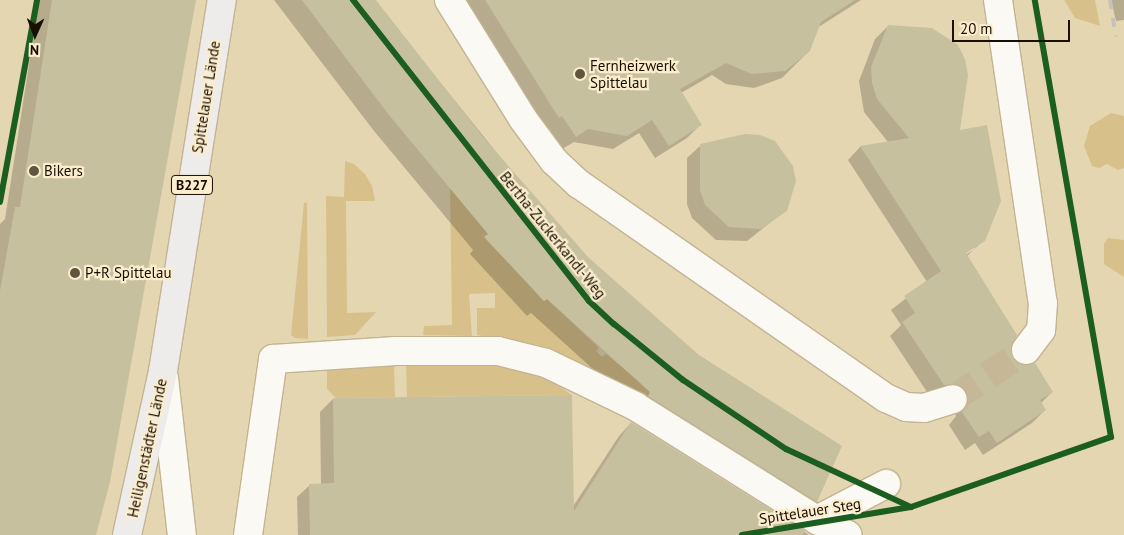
<!DOCTYPE html>
<meta charset="utf-8">
<style>
body{margin:0}
#map{position:relative;width:1124px;height:535px;overflow:hidden;background:#e5d6b2;font-family:"PT Sans",sans-serif}
div>[style]{position:absolute}
.green>*{inset:0;background:#d7c08a}
.shadow>*{inset:0;background:#0003}
.building>*{inset:0;background:#c7c09f}
.minor-tunnel>*{height:28px;margin-top:-14px;transform-origin:0;background:repeating-linear-gradient(90deg,#c6b897 0 28px,transparent 0 42px)}
.roads{filter:drop-shadow(1px 0 #c2b493) drop-shadow(-1px 0 #c2b493) drop-shadow(0 1px #c2b493) drop-shadow(0 -1px #c2b493)}
.minor>*{height:28px;margin:-14px;padding:0 14px;transform-origin:14px;border-radius:14px;background:#fbf9f3}
.major>*{height:28px;margin:-14px;padding:0 14px;transform-origin:14px;border-radius:14px;background:#edeceb}
.rail>*{height:4px;margin-top:-2px;transform-origin:0;background:repeating-linear-gradient(90deg,#c6c2b9 0 9px,transparent 0 18px)}
.cycleway>*{height:6px;margin:-3px;padding:0 3px;transform-origin:3px;border-radius:3px;background:#1b5e20}
.dots>*{width:14px;height:14px;translate:-50% -50%;box-sizing:border-box;border:2px solid #fbedcd;border-radius:50%}
span{translate:-50% -50%;white-space:nowrap;text-align:center;line-height:1.15;-webkit-text-stroke:4.5px #fbedcd;paint-order:stroke}
.shield-label span{padding:1px 4px;background:#fbedcd;border:1px solid;border-radius:4px;-webkit-text-stroke-width:0}
.shield-label{font-size:14px;color:#190f00;font-weight:700}
.poi-label{font-size:15px;color:#190f00}
.left{translate:0 -50%;text-align:left}
.street-label{font-size:15px;color:#190f00}
.north{position:absolute;left:10px;top:10px;width:50px;height:50px;-webkit-text-stroke:4px #fbedcd;paint-order:stroke;rotate:182deg;font-size:14px;font-weight:700;line-height:20px;text-align:center;color:#190f00}
.north::after{content:'';display:block;margin:auto;width:18px;height:22px;background:#190f00;clip-path:polygon(50% 0,100% 100%,50% 72%,0 100%)}
.scale{position:absolute;left:952px;top:20px;width:118px;height:22px;box-sizing:border-box;border:2px solid #190f00;border-top:0;padding-left:6px;font-size:15px;line-height:18px;white-space:nowrap;color:#190f00;-webkit-text-stroke:4px #fbedcd;paint-order:stroke}
</style>
<div id="map">
<div class="green">
<i style="clip-path:polygon(1064px 0,1095px 0,1100px 26px,1075px 18px)"></i>
<i style="clip-path:polygon(1111px 113px,1124px 116px,1124px 168px,1118px 170px,1107px 164px,1099px 168px,1092px 166px,1084px 146px,1090px 126px)"></i>
<i style="clip-path:polygon(345px 161px,354px 164px,365px 174px,372px 186px,375px 201px,346px 201px,347px 313px,376px 312px,355px 335px,327px 337px,326px 196px,344px 197px)"></i>
<i style="clip-path:polygon(450px 188px,541px 292px,538px 295px,543px 301px,547px 299px,599px 348px,596px 351px,602px 357px,606px 354px,647px 388px,654px 400px,538px 345px,477px 335px,477px 308px,495px 308px,495px 293px,469px 294px,472px 336px,423px 335px,424px 326px,452px 325px)"></i>
<i style="clip-path:polygon(307px 202px,308px 339px,295px 338px,291px 335px,304px 203px)"></i>
<i style="clip-path:polygon(1108px 238px,1124px 240px,1124px 277px,1104px 264px,1104px 244px)"></i>
<i style="clip-path:polygon(406px 364px,503px 365px,551px 381px,572px 395px,407px 397px)"></i>
<i style="clip-path:polygon(394px 365px,395px 397px,336px 398px,327px 389px,327px 366px)"></i>
</div>
<div class="shadow">
<i style="clip-path:polygon(39px 0,194px 0,94px 535px,0 535px,0 224px,5px 219px)"></i>
<i style="clip-path:polygon(274px 0,374px 0,538px 204px,816px 501px,801px 517px,636px 408px,531px 313px,527px 316px,470px 254px,473px 250px,374px 131px)"></i>
<i style="clip-path:polygon(464px 0,861px 0,817px 28px,809px 51px,782px 78px,754px 88px,726px 84px,712px 75px,681px 93px,700px 125px,687px 138px,655px 158px,639px 133px,613px 149px,574px 142px,562px 149px,549px 128px,546px 130px)"></i>
<i style="clip-path:polygon(1111px 0,1124px 0,1124px 20px,1116px 21px)"></i>
<i style="clip-path:polygon(evenodd,888px 26px,958px 131px,984px 240px,966px 257px,1009px 347px,1011px 357px,1052px 392px,1041px 403px,1045px 410px,1032px 423px,983px 455px,975px 443px,965px 450px,949px 425px,956px 416px,951px 401px,931px 398px,890px 336px,901px 325px,891px 310px,927px 282px,848px 160px,860px 147px,888px 142px,864px 112px,859px 81px,875px 39px,888px 26px,975px 246px,975px 249px,961px 258px,960px 256px,975px 246px)"></i>
<i style="clip-path:polygon(701px 145px,795px 181px,786px 210px,747px 241px,716px 240px,692px 218px,687px 204px,687px 158px)"></i>
<i style="clip-path:polygon(333px 399px,572px 508px,619px 436px,631px 423px,809px 535px,298px 535px,297px 497px,310px 485px,321px 484px,320px 412px)"></i>
</div>
<div class="building">
<i style="clip-path:polygon(52px 0,196px 0,110px 482px,96px 535px,0 535px,0 291px,15px 207px,20px 207px)"></i>
<i style="clip-path:polygon(302px 0,376px 0,483px 137px,588px 257px,699px 355px,842px 446px,817px 502px,648px 396px,650px 392px,547px 299px,544px 301px,484px 237px,488px 234px,389px 115px)"></i>
<i style="clip-path:polygon(485px 0,855px 0,821px 22px,810px 51px,785px 71px,752px 74px,726px 63px,680px 89px,702px 125px,669px 146px,652px 120px,627px 136px,588px 129px,576px 137px,562px 116px,559px 118px)"></i>
<i style="clip-path:polygon(888px 25px,932px 28px,958px 45px,965px 59px,968px 75px,960px 130px,987px 125px,1001px 201px,985px 241px,966px 253px,1017px 335px,1011px 348px,1012px 357px,1024px 365px,1035px 363px,1053px 392px,1040px 400px,1046px 410px,997px 443px,989px 431px,979px 437px,962px 412px,968px 402px,964px 388px,956px 384px,944px 385px,902px 322px,915px 313px,904px 296px,941px 271px,860px 146px,909px 138px,877px 99px,872px 83px,871px 67px)"></i>
<i style="clip-path:polygon(745px 134px,760px 135px,775px 141px,793px 166px,796px 181px,787px 211px,761px 229px,729px 227px,705px 205px,700px 190px,700px 144px)"></i>
<i style="clip-path:polygon(572px 395px,574px 511px,631px 422px,805px 531px,803px 535px,310px 535px,309px 484px,334px 483px,333px 398px)"></i>
</div>
<div class="minor-tunnel">
<i style="left:953px;top:399px;width:88px;rotate:-33.9deg"></i>
</div>
<div class="roads">
<div class="minor">
<i style="left:449px;top:0;width:140px;rotate:58.1deg"></i>
<i style="left:523px;top:119px;width:52px;rotate:53.6deg"></i>
<i style="left:554px;top:161px;width:34px;rotate:43deg"></i>
<i style="left:579px;top:184px;width:374px;rotate:34.9deg"></i>
<i style="left:886px;top:398px;width:22px;rotate:24deg"></i>
<i style="left:906px;top:407px;width:18px;rotate:3deg"></i>
<i style="left:924px;top:408px;width:30px;rotate:-17deg"></i>
<i style="left:998px;top:0;width:306px;rotate:81.6deg"></i>
<i style="left:1043px;top:303px;width:27px;rotate:94deg"></i>
<i style="left:1041px;top:330px;width:25px;rotate:127deg"></i>
<i style="left:164px;top:378px;width:158px;rotate:83.5deg"></i>
<i style="left:817px;top:520px;width:78px;rotate:-27.6deg"></i>
<i style="left:248px;top:535px;width:178px;rotate:-81.9deg"></i>
<i style="left:273px;top:359px;width:123px;rotate:-3.7deg"></i>
<i style="left:396px;top:351px;width:102px"></i>
<i style="left:498px;top:351px;width:49px;rotate:14deg"></i>
<i style="left:546px;top:363px;width:99px;rotate:25.8deg"></i>
<i style="left:635px;top:406px;width:215px;rotate:32.1deg"></i>
<i style="left:817px;top:520px;width:34px;rotate:26deg"></i>
</div>
<div class="major">
<i style="left:127px;top:535px;width:168px;rotate:-77.6deg"></i>
<i style="left:163px;top:371px;width:376px;rotate:-81deg"></i>
</div>
</div>
<div class="rail">
<i style="left:1110px;top:0;width:37px;rotate:81deg"></i>
</div>
<div class="cycleway">
<i style="left:353px;top:0;width:382px;rotate:51.9deg"></i>
<i style="left:589px;top:301px;width:34px;rotate:43deg"></i>
<i style="left:614px;top:324px;width:89px;rotate:39.1deg"></i>
<i style="left:683px;top:380px;width:124px;rotate:33.8deg"></i>
<i style="left:786px;top:449px;width:138px;rotate:24.9deg"></i>
<i style="left:0;top:202px;width:205px;rotate:-79.6deg"></i>
<i style="left:742px;top:535px;width:171px;rotate:-9.4deg"></i>
<i style="left:911px;top:507px;width:212px;rotate:-19.3deg"></i>
<i style="left:1111px;top:437px;width:444px;rotate:-99.9deg"></i>
</div>
<div class="dots">
<i style="left:580px;top:74px;background:#60553e"></i>
<i style="left:34px;top:171px;background:#60553e"></i>
<i style="left:75px;top:273px;background:#60553e"></i>
</div>
<div class="shield-label">
<span style="left:192px;top:185px">B227</span>
</div>
<div class="poi-label">
<span class="left" style="left:590px;top:74px">Fernheizwerk<br>Spittelau</span>
<span class="left" style="left:44px;top:171px">Bikers</span>
<span class="left" style="left:85px;top:273px">P+R Spittelau</span>
</div>
<div class="street-label">
<span style="left:206px;top:97px;rotate:-81deg">Spittelauer Lände</span>
<span style="left:553px;top:235px;rotate:51deg">Bertha-Zuckerkandl-Weg</span>
<span style="left:147px;top:448px;rotate:-78deg">Heiligenstädter Lände</span>
<span style="left:810px;top:511px;rotate:-9deg">Spittelauer Steg</span>
</div>
<div class="north">N</div>
<div class="scale">20 m</div>
</div>
